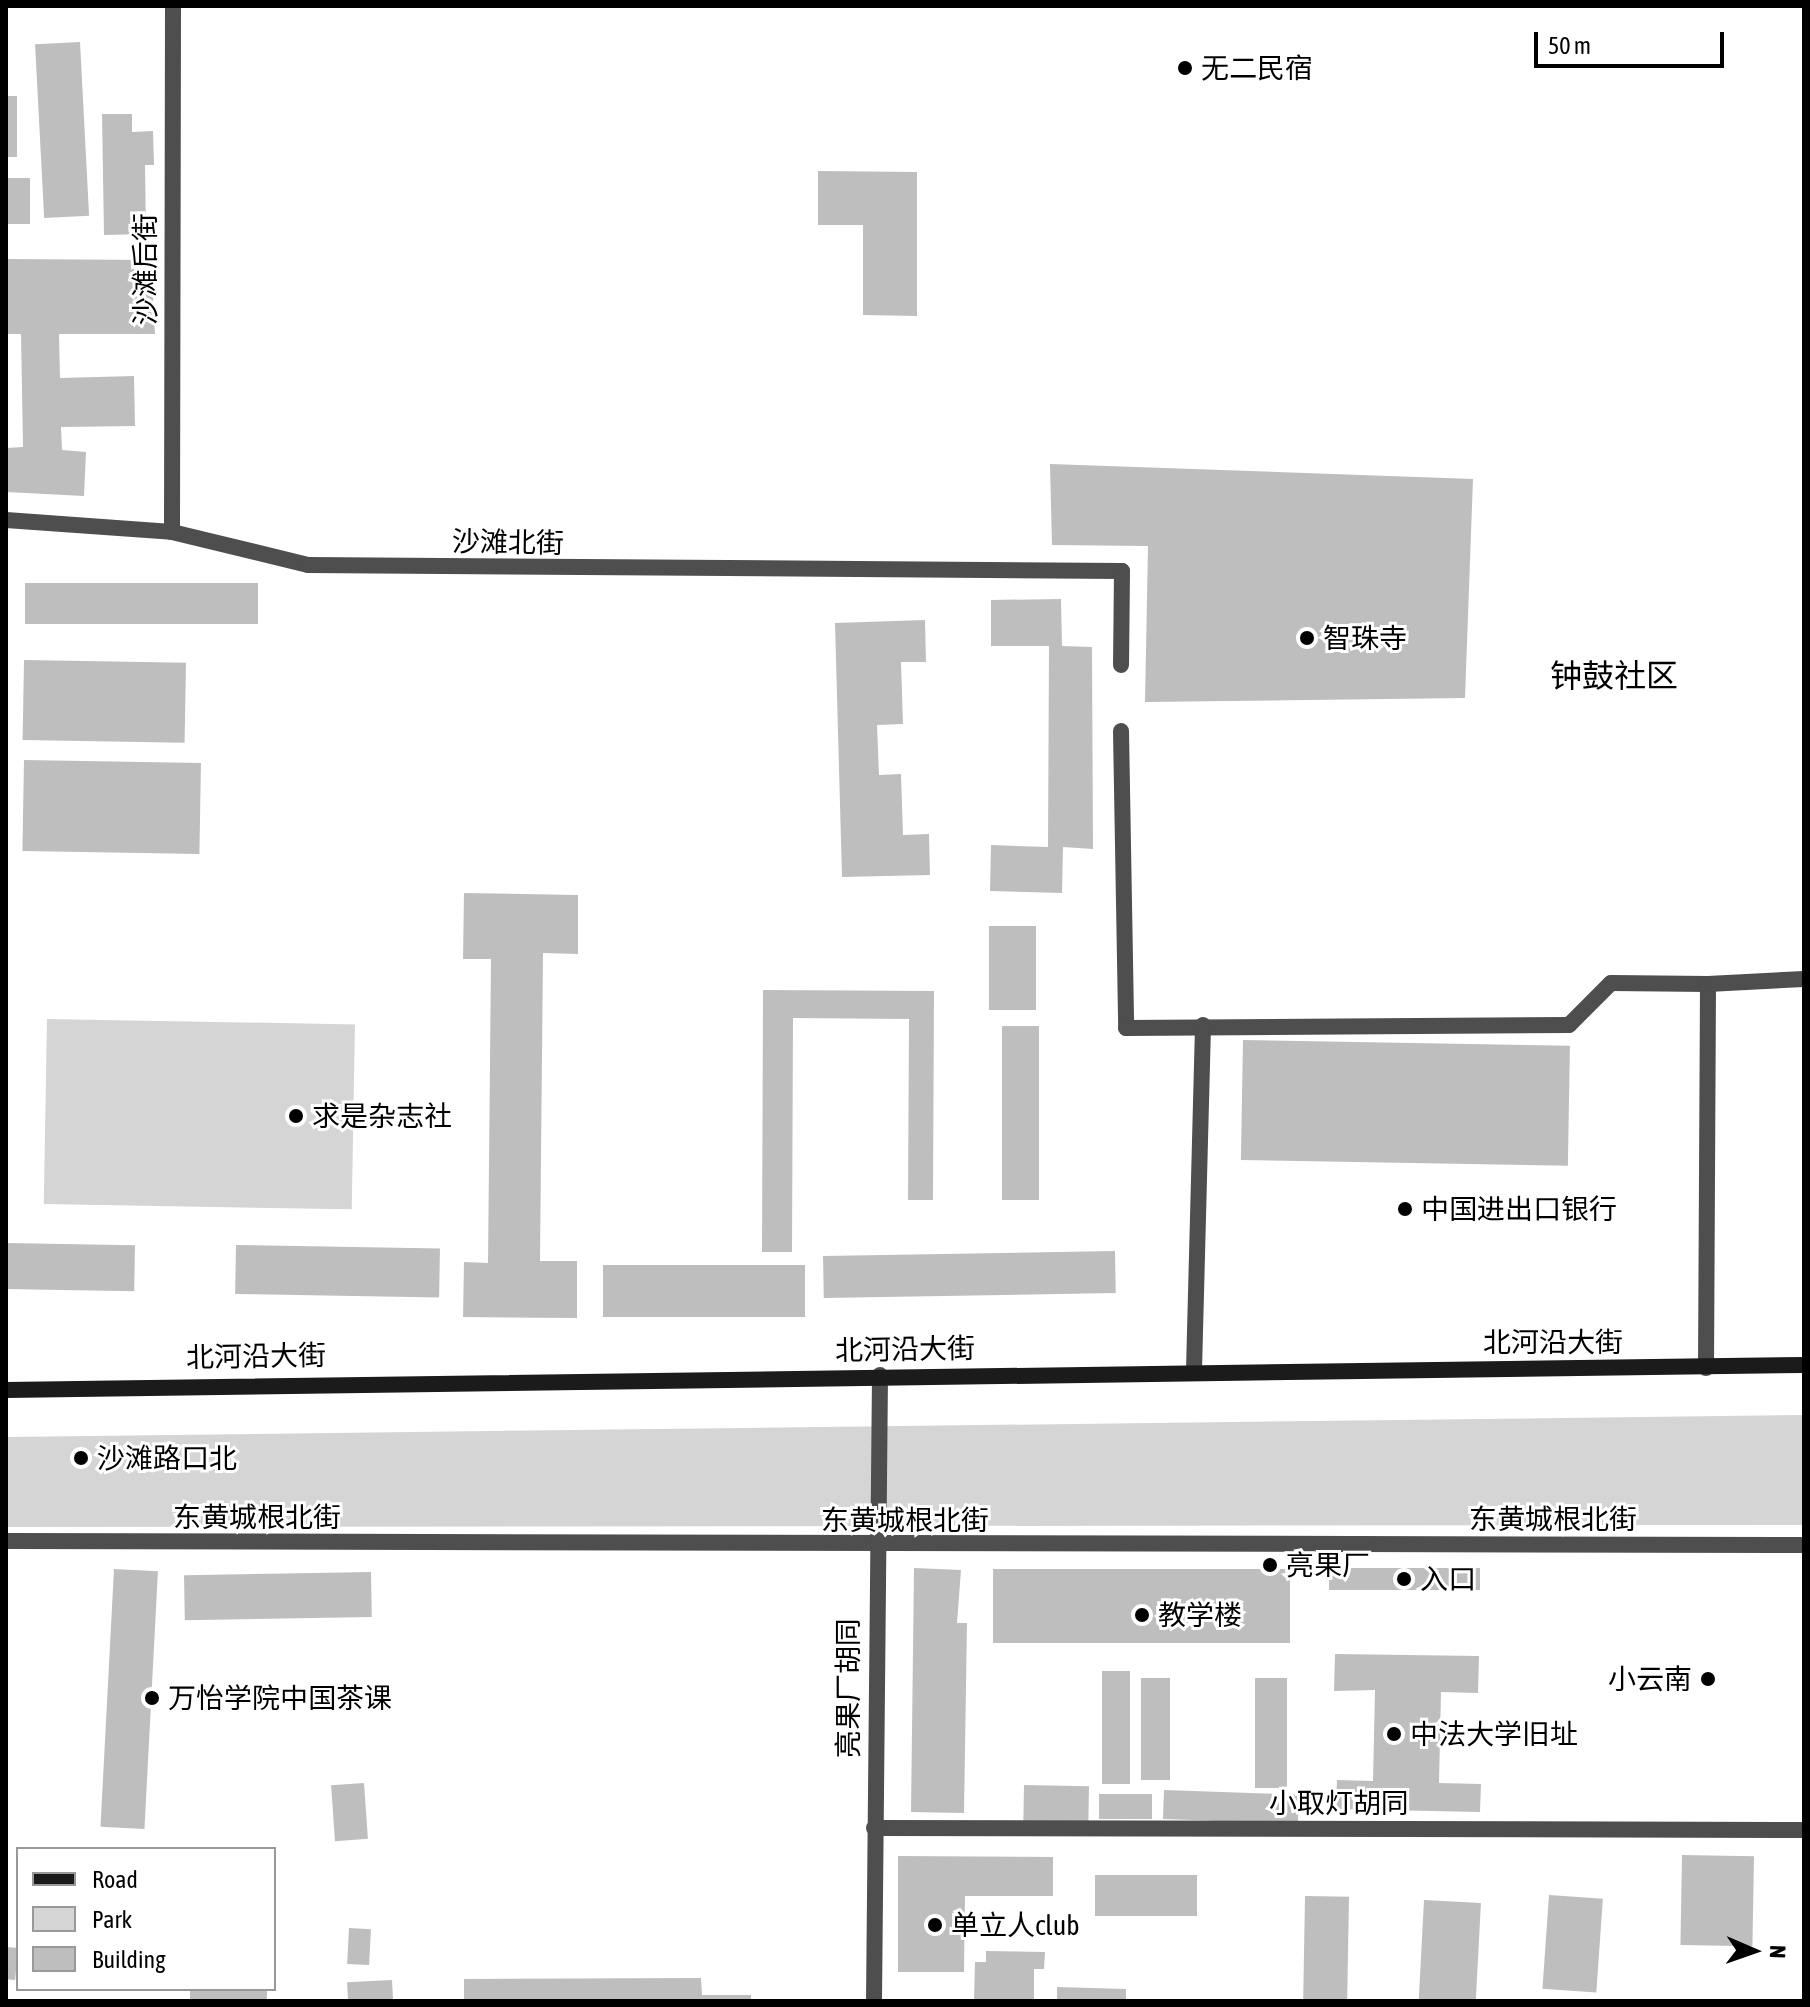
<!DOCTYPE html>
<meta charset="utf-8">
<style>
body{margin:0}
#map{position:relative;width:1810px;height:2007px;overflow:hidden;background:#fff;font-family:"Asap Condensed","Noto Sans SC",sans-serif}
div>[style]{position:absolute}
.green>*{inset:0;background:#d5d5d5;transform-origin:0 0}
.building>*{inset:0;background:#bebebe;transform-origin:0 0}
.street>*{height:16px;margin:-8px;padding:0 8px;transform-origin:8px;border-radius:8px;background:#4e4e4e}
.secondary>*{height:16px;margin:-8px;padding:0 8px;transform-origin:8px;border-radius:8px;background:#1b1b1b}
.dots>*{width:22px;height:22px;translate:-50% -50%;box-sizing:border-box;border:4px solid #fff;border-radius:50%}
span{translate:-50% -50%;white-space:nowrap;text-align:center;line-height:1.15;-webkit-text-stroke:6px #fff;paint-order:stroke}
.poi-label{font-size:28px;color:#000}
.left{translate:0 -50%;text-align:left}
.right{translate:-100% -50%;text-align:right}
.street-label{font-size:28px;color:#000}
.quarter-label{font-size:32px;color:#000}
.frame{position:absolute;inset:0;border:8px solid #000;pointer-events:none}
.legend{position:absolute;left:16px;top:1847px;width:260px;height:144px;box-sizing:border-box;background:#fff;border:2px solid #999;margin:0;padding:10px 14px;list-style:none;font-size:24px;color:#000}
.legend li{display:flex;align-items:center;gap:16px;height:40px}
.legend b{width:40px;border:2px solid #999}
.north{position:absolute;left:1714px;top:1911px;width:80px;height:80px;-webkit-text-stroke:6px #fff;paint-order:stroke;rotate:92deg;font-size:22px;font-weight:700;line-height:32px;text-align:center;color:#000}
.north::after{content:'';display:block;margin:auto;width:28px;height:36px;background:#000;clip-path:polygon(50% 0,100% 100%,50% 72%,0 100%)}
.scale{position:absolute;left:1534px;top:32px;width:190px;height:36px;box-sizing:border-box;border:4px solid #000;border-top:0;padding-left:10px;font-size:24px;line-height:28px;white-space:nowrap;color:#000;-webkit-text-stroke:6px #fff;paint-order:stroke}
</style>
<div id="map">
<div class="green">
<i style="left:47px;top:1019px;width:308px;height:185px;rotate:1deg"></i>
<i style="clip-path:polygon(1804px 1415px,1804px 1525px,6px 1527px,6px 1437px)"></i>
</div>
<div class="building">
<i style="left:80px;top:42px;width:174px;height:45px;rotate:87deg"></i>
<i style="left:6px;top:96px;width:11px;height:61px"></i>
<i style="clip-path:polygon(102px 114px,132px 114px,132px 132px,153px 131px,154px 165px,145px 165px,146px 234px,104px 235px)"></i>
<i style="clip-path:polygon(818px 171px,917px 172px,917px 316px,863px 315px,863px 225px,818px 225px)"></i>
<i style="left:6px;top:178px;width:24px;height:46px"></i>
<i style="clip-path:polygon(6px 259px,151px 260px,155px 334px,59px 334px,60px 378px,134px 376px,135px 426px,61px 427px,62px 450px,86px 452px,84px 496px,6px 492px,6px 448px,23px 447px,21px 334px,6px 334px)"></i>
<i style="clip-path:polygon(1050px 464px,1473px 479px,1465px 698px,1145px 702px,1148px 546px,1052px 545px)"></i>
<i style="left:25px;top:583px;width:233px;height:41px"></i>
<i style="clip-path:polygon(1061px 599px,1062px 646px,1092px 647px,1093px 849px,1063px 847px,1062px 893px,990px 891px,991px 845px,1048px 847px,1049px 646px,991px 646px,991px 600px)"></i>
<i style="clip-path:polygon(925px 620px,926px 662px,901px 662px,903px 724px,877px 725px,879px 775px,901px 774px,903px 835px,929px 834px,930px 875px,842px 877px,835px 623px)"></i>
<i style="left:24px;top:660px;width:162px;height:80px;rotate:1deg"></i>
<i style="left:24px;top:760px;width:177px;height:91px;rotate:1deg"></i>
<i style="clip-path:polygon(464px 893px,578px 895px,578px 954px,543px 953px,540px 1261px,577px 1261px,577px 1318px,463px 1317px,464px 1262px,488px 1263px,491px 959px,463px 959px)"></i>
<i style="left:989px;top:926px;width:47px;height:84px"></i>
<i style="clip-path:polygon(763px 990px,934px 991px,933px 1200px,908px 1200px,909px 1019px,793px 1018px,792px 1252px,762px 1252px)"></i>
<i style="left:1002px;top:1026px;width:37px;height:174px"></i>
<i style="left:1243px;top:1040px;width:327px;height:120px;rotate:1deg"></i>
<i style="left:6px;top:1243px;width:129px;height:46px;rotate:1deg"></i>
<i style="left:236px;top:1245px;width:204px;height:49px;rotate:1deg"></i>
<i style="left:1115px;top:1251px;width:42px;height:292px;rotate:89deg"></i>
<i style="left:603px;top:1265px;width:202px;height:52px"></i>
<i style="clip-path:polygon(914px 1568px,961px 1570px,957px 1623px,967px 1623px,964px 1813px,911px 1812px)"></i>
<i style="left:1329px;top:1568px;width:151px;height:22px"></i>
<i style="left:114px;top:1569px;width:44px;height:258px;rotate:3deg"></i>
<i style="left:993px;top:1569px;width:297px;height:74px"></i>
<i style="left:371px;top:1572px;width:45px;height:187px;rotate:89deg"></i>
<i style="clip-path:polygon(1335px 1654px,1479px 1656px,1478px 1693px,1441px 1692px,1439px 1783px,1481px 1784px,1480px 1812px,1336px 1809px,1337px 1780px,1373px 1781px,1375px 1690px,1334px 1691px)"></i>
<i style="left:1102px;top:1671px;width:28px;height:113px"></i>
<i style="left:1141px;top:1678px;width:29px;height:102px"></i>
<i style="left:1255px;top:1678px;width:32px;height:110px"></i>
<i style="left:364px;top:1783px;width:56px;height:33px;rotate:86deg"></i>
<i style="left:1024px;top:1785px;width:65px;height:37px;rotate:1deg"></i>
<i style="left:1164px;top:1790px;width:135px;height:29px;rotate:2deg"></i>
<i style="left:1099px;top:1794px;width:53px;height:25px"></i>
<i style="left:1682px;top:1855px;width:72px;height:90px;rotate:1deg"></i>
<i style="clip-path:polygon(898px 1856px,1053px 1857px,1053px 1896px,965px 1896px,964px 1972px,898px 1972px)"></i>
<i style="left:1095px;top:1875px;width:102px;height:41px"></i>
<i style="left:1549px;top:1895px;width:54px;height:94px;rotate:4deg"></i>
<i style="left:1305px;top:1896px;width:44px;height:105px;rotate:1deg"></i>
<i style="left:1424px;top:1900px;width:57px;height:101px;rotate:3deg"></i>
<i style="left:349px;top:1928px;width:22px;height:36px;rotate:3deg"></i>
<i style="left:6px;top:1947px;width:12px;height:32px;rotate:5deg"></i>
<i style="clip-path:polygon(986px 1951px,1045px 1952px,1044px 1969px,1034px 1969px,1034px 2001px,974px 2001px,975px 1962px,986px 1962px)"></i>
<i style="clip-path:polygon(701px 1978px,702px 1995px,751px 1995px,751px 2001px,464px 2001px,464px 1979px)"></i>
<i style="left:392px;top:1980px;width:21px;height:45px;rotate:87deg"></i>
<i style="clip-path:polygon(1057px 1987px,1126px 1989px,1126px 2001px,1057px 2001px)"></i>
<i style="left:190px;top:1989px;width:77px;height:12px"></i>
</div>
<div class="street">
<i style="left:6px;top:520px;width:166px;rotate:4.1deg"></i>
<i style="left:172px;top:532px;width:140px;rotate:13.6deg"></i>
<i style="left:308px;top:565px;width:814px;rotate:0.42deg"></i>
<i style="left:1122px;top:571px;width:94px;rotate:90.6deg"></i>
<i style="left:172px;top:532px;width:526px;rotate:-89.89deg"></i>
<i style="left:1121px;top:731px;width:297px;rotate:89deg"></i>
<i style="left:1126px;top:1028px;width:443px;rotate:-0.4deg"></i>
<i style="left:1569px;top:1025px;width:59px;rotate:-45deg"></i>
<i style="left:1611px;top:983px;width:97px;rotate:0.6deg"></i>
<i style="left:1706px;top:1368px;width:384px;rotate:-89.7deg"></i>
<i style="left:1708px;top:984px;width:96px;rotate:-3deg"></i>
<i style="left:1194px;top:1370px;width:345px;rotate:-88.5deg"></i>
<i style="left:6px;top:1541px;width:1798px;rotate:0.13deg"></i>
<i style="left:874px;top:1828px;width:930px;rotate:0.12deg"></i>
<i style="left:874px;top:2001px;width:626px;rotate:-89.45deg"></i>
</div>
<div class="secondary">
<i style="left:6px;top:1390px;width:1798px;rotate:-0.8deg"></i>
</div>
<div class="dots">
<i style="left:1185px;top:68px;background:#000"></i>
<i style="left:1307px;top:638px;background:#000"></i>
<i style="left:296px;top:1116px;background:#000"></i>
<i style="left:1405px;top:1209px;background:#000"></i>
<i style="left:81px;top:1458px;background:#000"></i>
<i style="left:1270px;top:1565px;background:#000"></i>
<i style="left:1404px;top:1579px;background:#000"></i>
<i style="left:1142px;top:1615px;background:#000"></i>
<i style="left:1708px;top:1679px;background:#000"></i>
<i style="left:152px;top:1698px;background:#000"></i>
<i style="left:1394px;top:1734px;background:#000"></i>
<i style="left:935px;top:1925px;background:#000"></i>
</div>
<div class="poi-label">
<span class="left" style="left:1201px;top:68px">无二民宿</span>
<span class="left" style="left:1323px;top:638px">智珠寺</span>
<span class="left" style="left:312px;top:1116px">求是杂志社</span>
<span class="left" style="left:1421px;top:1209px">中国进出口银行</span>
<span class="left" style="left:97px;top:1458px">沙滩路口北</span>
<span class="left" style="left:1286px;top:1565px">亮果厂</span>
<span class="left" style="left:1420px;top:1579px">入口</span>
<span class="left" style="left:1158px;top:1615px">教学楼</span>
<span class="right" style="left:1692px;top:1679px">小云南</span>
<span class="left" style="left:168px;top:1698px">万怡学院中国茶课</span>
<span class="left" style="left:1410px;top:1734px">中法大学旧址</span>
<span class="left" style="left:951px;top:1925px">单立人club</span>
</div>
<div class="street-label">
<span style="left:145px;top:269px;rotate:-90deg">沙滩后街</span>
<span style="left:508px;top:542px;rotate:1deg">沙滩北街</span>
<span style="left:1553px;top:1342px">北河沿大街</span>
<span style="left:905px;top:1349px;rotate:-1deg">北河沿大街</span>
<span style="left:256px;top:1356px;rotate:-1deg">北河沿大街</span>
<span style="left:257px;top:1517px">东黄城根北街</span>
<span style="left:1553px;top:1519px">东黄城根北街</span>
<span style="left:905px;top:1520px">东黄城根北街</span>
<span style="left:848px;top:1688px;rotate:-90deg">亮果厂胡同</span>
<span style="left:1339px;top:1803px">小取灯胡同</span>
</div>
<div class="quarter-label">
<span style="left:1614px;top:676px">钟鼓社区</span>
</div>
<div class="frame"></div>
<ul class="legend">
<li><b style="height:10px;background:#1b1b1b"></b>Road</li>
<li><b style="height:22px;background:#d5d5d5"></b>Park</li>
<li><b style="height:22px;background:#bebebe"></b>Building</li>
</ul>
<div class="north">N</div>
<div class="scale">50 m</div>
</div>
